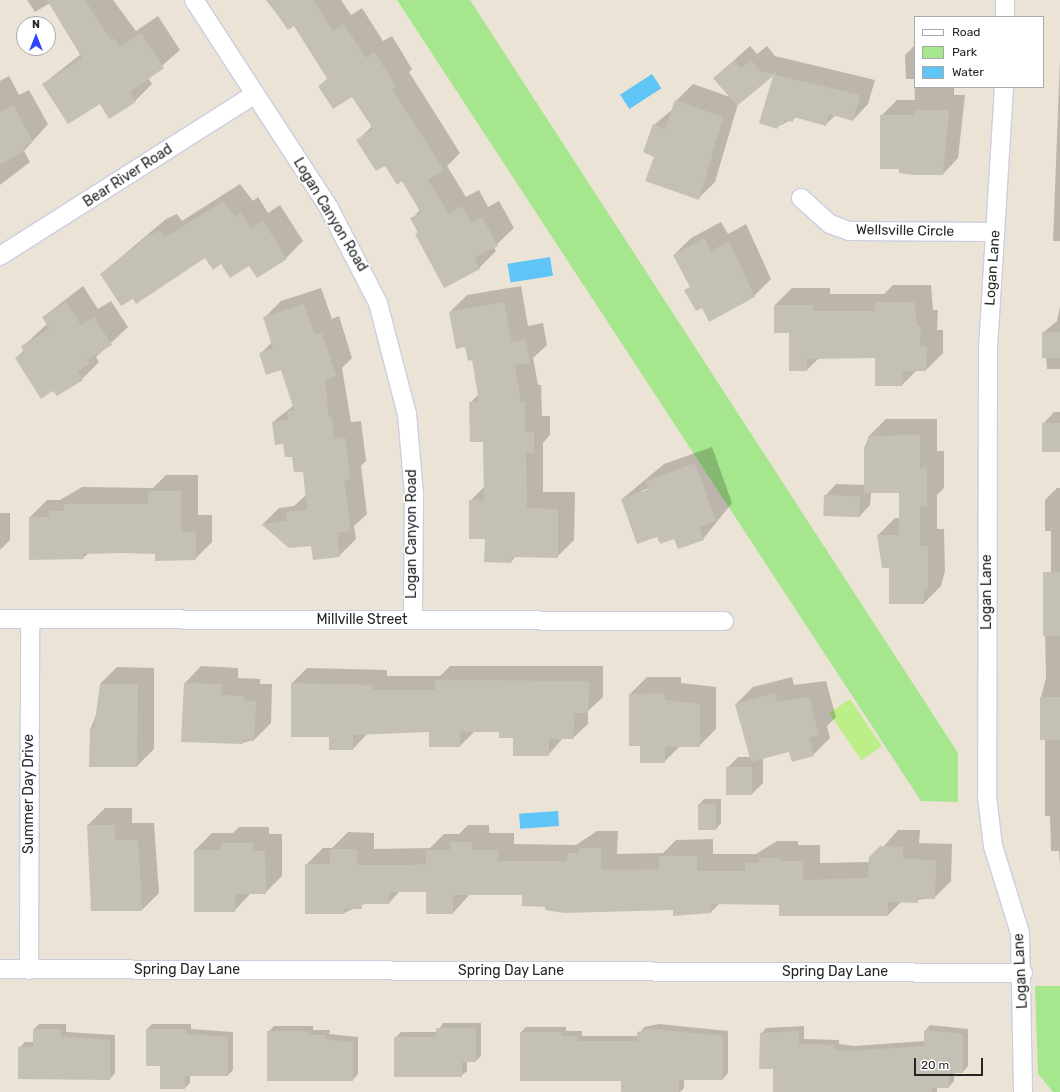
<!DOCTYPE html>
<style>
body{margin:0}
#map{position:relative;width:1060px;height:1092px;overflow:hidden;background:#ebe3d6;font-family:Rubik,sans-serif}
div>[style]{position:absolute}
.green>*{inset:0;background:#a6e68d}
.pitch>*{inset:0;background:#bcef88;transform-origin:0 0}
.water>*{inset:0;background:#5fc4f6;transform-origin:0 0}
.shadow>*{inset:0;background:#0003}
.building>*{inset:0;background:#c5c0b6;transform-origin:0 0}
.roads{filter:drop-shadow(1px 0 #cbcee1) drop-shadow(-1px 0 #cbcee1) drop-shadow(0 1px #cbcee1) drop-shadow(0 -1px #cbcee1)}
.street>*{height:18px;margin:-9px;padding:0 9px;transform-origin:9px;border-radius:9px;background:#fff}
span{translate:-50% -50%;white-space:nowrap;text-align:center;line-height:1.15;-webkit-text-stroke:3.5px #fff;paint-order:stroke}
.street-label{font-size:14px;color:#262626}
.legend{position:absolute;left:914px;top:16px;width:130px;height:72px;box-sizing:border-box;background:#fff;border:1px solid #a8a8a8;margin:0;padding:5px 7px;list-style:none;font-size:12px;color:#262626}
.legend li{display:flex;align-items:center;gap:8px;height:20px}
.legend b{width:20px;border:1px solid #a8a8a8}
.north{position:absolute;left:16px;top:16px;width:40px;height:40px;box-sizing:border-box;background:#fff;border:1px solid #a8a8a8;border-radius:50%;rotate:0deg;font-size:11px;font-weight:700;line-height:16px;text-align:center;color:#262626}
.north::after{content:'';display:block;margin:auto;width:14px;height:18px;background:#2f48ff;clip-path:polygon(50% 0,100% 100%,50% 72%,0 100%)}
.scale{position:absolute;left:914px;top:1058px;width:69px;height:18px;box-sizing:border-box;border:2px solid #262626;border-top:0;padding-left:5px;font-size:12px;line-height:14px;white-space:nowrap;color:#262626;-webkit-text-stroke:3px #fff;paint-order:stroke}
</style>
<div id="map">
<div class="green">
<i style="clip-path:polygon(397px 0,470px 0,958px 753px,958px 802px,921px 801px)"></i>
<i style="clip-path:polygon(1035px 986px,1060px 986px,1060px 1092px,1053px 1092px,1038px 1074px)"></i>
</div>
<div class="pitch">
<i style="left:850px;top:699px;width:57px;height:25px;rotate:56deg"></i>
</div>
<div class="water">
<i style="left:652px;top:74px;width:17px;height:38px;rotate:57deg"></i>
<i style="left:550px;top:257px;width:19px;height:43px;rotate:81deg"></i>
<i style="left:558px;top:811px;width:15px;height:39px;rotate:86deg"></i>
</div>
<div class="shadow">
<i style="clip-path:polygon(27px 0,113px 0,136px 31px,158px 16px,180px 50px,148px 78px,152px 84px,135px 101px,100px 103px,43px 84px,81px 54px,50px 3px,35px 12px)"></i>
<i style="clip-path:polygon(266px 0,341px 0,351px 15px,362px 8px,383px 41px,392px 36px,412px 69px,409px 72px,460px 153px,447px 166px,466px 197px,479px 190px,488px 207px,499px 201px,514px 228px,494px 247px,496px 251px,479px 268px,416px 235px,419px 232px,412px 219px,420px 210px,402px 180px,358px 140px,372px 126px,353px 95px,319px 86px,328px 78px,295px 25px,289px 29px)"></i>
<i style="clip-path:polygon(915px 45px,915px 87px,954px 87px,954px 95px,965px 95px,958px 158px,943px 174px,881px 116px,897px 100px,915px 100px,914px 79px,906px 79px,905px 55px)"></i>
<i style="clip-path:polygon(750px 46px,757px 54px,767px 46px,775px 56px,875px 80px,868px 104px,853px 120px,836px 115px,825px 125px,797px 117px,777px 127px,760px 122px,775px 73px,738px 104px,715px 182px,698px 199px,655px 156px,654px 125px,673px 109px,676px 101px,693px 84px,730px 97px,714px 78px)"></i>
<i style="clip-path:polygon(1060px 58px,1060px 255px,1060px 241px,1053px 241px)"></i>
<i style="clip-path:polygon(9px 76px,19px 95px,29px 90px,48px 124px,24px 151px,30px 162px,0 185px,0 81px)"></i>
<i style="clip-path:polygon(240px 184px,253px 201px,258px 197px,268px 213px,280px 205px,303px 241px,286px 258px,257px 277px,249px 264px,221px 263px,205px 257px,133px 297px,101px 274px,166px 219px,177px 214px,182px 221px)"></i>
<i style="clip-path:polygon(721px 222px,728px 234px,746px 224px,771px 279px,754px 296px,710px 320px,702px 307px,686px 291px,691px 286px,674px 255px,691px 238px)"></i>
<i style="clip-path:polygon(893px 285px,931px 285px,933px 310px,938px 310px,937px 330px,943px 330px,943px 353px,926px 370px,917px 370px,902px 385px,876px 357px,819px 358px,807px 370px,790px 370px,790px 332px,775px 305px,792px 288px,830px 288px,830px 294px,884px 294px)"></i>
<i style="clip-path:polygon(83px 286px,98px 309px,111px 301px,128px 327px,96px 357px,99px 362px,82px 379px,54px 390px,16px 358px,24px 350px,22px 347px,47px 324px,43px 317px)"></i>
<i style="clip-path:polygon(521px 286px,528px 326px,543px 323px,547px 345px,533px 358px,538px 385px,541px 385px,542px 416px,550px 416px,550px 435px,543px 443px,543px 492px,575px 492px,574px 540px,557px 557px,516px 556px,511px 562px,486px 538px,470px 501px,485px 486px,484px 441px,470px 403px,479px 394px,473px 359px,450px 312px,467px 295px)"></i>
<i style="clip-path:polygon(321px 288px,332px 319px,339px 316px,352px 358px,342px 368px,351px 422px,361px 421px,366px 461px,361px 466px,367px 514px,354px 526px,356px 539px,339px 556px,263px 524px,279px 508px,294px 506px,306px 495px,304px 470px,273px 422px,294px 405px,282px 369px,260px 354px,272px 342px,264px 318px,281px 301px)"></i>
<i style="clip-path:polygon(1060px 307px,1060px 369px,1047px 369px,1044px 332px,1057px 321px)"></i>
<i style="clip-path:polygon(1054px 412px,1060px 412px,1060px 451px,1043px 424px)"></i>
<i style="clip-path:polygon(886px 419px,937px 419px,937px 451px,944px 451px,944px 488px,937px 495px,937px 529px,944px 529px,945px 571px,941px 586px,924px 603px,890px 567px,878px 535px,895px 518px,900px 518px,900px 492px,871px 492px,870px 505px,859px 517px,825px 496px,836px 484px,865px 485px,865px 447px,869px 436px)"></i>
<i style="clip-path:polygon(evenodd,712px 447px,732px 503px,703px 539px,658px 536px,622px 499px,664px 464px,712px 447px,653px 487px,654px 488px,641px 493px,641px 491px,653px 487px)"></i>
<i style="clip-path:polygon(166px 475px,198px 475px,198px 515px,212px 515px,212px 542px,195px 559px,156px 553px,89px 553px,83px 558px,30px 517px,47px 500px,60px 500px,82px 487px,153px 488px)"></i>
<i style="clip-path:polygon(1057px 488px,1060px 488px,1060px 866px,1059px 851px,1051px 851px,1050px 816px,1045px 816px,1045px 739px,1041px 739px,1041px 697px,1046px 678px,1044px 581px,1051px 574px,1051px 531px,1045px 531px,1045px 500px)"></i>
<i style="clip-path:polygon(0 513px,10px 513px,10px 540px,0 550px)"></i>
<i style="clip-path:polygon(201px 666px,238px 668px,238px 678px,260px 679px,260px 684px,272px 684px,271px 723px,254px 740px,242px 743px,185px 683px)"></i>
<i style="clip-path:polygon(450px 666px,603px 666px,603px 697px,588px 711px,588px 724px,573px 738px,563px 738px,549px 754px,500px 731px,475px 731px,460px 746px,430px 731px,367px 734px,353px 749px,330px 736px,292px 736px,292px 683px,307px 668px,387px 670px,387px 676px,440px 676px)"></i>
<i style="clip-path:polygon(117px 667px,154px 668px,154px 749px,137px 766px,91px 728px,99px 707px,100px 684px)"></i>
<i style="clip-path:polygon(647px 677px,681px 677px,681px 683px,716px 687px,716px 729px,699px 746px,680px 746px,664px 762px,630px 694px)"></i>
<i style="clip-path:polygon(792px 677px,794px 685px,826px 681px,836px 717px,827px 726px,830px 738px,813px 755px,790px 751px,763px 758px,763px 783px,752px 794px,727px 794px,727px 768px,738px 757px,750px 757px,736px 704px,753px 687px)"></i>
<i style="clip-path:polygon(704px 799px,721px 799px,721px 823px,716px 829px,699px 805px)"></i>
<i style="clip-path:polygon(105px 808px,132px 808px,132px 823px,154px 823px,159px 893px,142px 910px,88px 825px)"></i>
<i style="clip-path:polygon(468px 825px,489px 825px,489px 833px,514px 833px,514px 844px,576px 845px,597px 831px,618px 831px,617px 854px,663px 853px,676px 840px,713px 839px,713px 854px,756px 854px,777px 841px,798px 841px,798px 845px,820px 845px,820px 863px,870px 862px,898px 830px,920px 830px,919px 843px,952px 844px,951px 881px,934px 898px,901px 902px,888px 915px,780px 904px,720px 903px,711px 912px,674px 915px,674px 909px,546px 906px,523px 894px,470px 894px,453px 913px,427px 891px,400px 891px,389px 903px,367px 903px,344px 913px,306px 913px,306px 865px,323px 848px,332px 848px,348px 832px,374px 833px,374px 849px,430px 848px,444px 834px,459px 834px)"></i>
<i style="clip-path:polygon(239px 827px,269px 827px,269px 834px,282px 834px,282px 876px,265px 893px,251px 893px,234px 911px,195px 850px,212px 833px,233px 833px)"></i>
<i style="clip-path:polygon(443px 1023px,481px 1023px,481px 1056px,476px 1061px,467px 1061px,467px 1071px,461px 1076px,395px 1038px,401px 1032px,437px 1032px)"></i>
<i style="clip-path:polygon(39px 1024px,66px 1024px,66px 1032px,115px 1035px,115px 1073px,110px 1079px,19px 1048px,25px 1042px,34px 1042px,34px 1029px)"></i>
<i style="clip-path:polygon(152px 1024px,191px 1024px,191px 1029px,233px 1032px,233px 1070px,228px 1075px,190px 1075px,190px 1083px,185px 1088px,161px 1065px,147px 1029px)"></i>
<i style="clip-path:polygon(659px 1024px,728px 1031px,728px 1073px,723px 1079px,684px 1079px,684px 1088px,680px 1092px,622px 1092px,622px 1080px,521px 1032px,526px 1027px,566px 1027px,566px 1031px,582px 1031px,582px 1036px,638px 1036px,644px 1027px)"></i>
<i style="clip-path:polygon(930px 1025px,968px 1029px,968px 1066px,963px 1072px,954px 1072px,954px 1081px,949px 1087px,937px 1087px,937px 1092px,792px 1092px,774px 1068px,761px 1034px,766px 1028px,804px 1026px,804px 1039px,839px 1040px,839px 1044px,854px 1046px,925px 1041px,925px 1031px)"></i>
<i style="clip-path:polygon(274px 1026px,313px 1026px,313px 1030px,330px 1030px,329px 1034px,358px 1037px,358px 1074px,353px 1080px,268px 1032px)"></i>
</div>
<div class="building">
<i style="clip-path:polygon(47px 0,85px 0,111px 40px,114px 38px,119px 47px,141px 33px,164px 68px,130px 92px,136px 102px,109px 119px,100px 104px,68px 124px,42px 84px,82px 58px)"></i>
<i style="clip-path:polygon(267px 0,313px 0,333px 31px,344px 24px,366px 58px,374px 52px,396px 86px,392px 89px,444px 170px,428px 180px,449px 214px,462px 206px,471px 223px,482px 217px,498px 246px,474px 258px,480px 269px,444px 288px,415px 234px,418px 233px,410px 218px,421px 213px,402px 181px,397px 185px,385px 166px,376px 171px,356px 140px,373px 129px,352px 97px,333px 109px,318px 86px,328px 80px,294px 26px,288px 30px)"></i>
<i style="clip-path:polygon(751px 60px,760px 71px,860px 95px,853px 121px,829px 114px,826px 126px,794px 117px,793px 122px,785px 120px,783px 125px,779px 124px,777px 129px,759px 123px,773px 76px,737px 106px,713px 78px,734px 61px,741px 68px)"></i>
<i style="clip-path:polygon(675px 100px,723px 117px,699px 200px,645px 181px,654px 157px,643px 152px,653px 124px,665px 129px)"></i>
<i style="clip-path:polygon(13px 105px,33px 141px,24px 146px,26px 150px,0 165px,0 112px)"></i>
<i style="clip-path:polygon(914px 110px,949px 110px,943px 175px,914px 175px,899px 173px,899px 169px,880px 169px,880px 115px,915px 115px)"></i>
<i style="clip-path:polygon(223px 201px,235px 217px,241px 213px,251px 229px,263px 221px,287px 259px,257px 278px,249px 266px,230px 278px,221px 264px,213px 270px,205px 258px,136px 304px,133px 299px,121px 306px,100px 274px,148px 236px,160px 230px,165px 237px)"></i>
<i style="clip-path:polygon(704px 238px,711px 251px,729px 241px,755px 297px,709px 322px,702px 308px,696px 311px,684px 290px,690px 287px,673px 255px)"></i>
<i style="clip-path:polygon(66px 302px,81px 325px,94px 317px,112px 345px,87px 360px,90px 364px,78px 371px,83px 380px,57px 396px,53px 391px,41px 399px,15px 358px,24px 352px,21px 346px,49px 329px,42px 317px)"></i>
<i style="clip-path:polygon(504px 302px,512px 342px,526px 339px,530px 363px,515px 365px,521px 402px,525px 402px,525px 432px,534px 432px,534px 453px,526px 453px,527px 508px,558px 509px,558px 558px,511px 557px,511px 563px,484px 562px,485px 539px,469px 539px,469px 500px,484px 500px,483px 442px,470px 442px,469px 402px,479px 402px,472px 360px,468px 361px,465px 347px,456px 349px,449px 312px)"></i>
<i style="clip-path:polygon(875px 302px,914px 302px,917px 326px,921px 326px,920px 346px,927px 346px,926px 371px,903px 371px,902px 386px,875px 386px,875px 358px,807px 359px,807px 371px,789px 371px,789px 333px,774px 333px,774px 305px,813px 305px,813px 311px,875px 311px)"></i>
<i style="clip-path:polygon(304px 304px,315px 335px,322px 333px,336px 376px,325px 380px,329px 418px,332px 417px,334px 439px,345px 437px,350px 479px,344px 480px,351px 531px,337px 533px,340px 557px,313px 560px,311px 546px,289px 548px,261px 524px,287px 521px,286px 512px,307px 510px,303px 472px,294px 472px,292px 457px,285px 457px,283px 444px,275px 445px,272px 422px,288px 420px,287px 411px,294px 410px,281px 370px,266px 375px,259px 353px,273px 349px,263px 317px)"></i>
<i style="left:1042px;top:332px;width:18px;height:26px"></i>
<i style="left:1042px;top:423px;width:18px;height:29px"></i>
<i style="clip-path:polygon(920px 435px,920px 468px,927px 467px,927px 506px,920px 506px,920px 546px,928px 546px,928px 589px,924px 589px,924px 604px,889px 604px,889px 568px,882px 568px,877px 535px,899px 535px,899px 493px,864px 493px,864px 446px,868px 446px,868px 436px)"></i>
<i style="clip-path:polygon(695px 463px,716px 521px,699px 527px,704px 540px,678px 549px,674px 539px,660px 544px,657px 537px,637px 544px,621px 499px,649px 489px,646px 481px)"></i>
<i style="clip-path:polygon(148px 491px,181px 491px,181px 532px,196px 532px,196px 560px,155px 561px,155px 554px,123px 553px,83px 554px,84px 559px,29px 560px,29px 517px,49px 517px,49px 511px,64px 511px,64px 504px,148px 504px)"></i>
<i style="left:824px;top:495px;width:36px;height:21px;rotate:2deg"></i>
<i style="left:1043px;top:572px;width:17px;height:64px"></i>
<i style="clip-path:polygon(435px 680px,589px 681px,588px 713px,574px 713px,574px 739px,549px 739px,549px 756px,513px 756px,513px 738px,499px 738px,499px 732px,460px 732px,460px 747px,429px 747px,429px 732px,353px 735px,353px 750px,329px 750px,329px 737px,291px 737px,291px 683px,373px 685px,373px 690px,435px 690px)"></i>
<i style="clip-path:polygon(184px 683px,222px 684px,221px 695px,244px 696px,243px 700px,256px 701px,254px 741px,243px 740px,243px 744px,181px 742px)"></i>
<i style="clip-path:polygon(100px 684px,138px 684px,137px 767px,89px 767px,90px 728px,94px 728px)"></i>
<i style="clip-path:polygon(665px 693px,665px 700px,700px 704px,700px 747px,665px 747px,665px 763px,640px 763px,640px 746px,629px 746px,629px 694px)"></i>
<i style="clip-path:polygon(775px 693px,777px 702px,809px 697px,819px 735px,809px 738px,814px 756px,792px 762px,789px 752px,751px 762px,735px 704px)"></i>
<i style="left:1040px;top:697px;width:20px;height:43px"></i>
<i style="left:752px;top:767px;width:28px;height:26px;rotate:90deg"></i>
<i style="left:698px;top:804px;width:18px;height:26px"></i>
<i style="clip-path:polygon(87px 825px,115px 825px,115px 840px,138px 840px,142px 911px,91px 911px)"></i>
<i style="clip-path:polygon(450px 842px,472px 842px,472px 850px,498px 850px,498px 861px,567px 861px,567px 853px,579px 853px,579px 848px,601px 848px,601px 870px,659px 869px,659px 856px,697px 856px,697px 871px,745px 871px,745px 863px,759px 863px,759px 858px,781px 858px,781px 861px,803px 861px,803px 880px,868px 878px,869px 857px,880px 846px,903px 847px,903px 859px,936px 860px,935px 899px,918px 898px,918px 903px,888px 902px,888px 916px,779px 916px,779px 905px,711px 904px,711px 913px,673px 916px,673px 910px,564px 913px,545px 910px,545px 907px,522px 906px,522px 895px,453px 895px,453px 914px,426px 914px,426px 892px,389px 892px,389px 904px,362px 904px,362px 909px,344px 909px,344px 914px,305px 914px,305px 864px,330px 864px,330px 849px,357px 849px,357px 865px,413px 865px,426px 864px,426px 850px,450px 850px)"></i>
<i style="clip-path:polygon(221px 843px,253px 843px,253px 851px,265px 851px,266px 894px,235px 894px,235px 912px,194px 912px,194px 850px,221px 850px)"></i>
<i style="clip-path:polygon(436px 1028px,476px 1028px,476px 1062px,462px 1062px,462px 1077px,394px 1077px,394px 1037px,436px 1037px)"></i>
<i style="clip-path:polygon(33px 1029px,61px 1029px,61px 1037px,110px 1040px,110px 1080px,18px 1079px,18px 1047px,33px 1047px)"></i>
<i style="clip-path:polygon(146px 1029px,186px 1029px,186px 1034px,228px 1037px,228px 1076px,185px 1076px,185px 1089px,160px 1089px,160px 1066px,146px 1066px)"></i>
<i style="clip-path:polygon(653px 1029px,723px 1036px,723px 1080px,679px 1080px,679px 1092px,621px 1092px,621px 1081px,520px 1081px,520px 1032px,561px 1032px,561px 1036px,577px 1036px,577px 1041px,637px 1041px,637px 1032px)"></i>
<i style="clip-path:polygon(924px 1030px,963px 1034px,963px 1073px,949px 1073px,949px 1088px,932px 1088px,932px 1092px,773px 1092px,773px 1069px,759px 1069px,760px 1033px,799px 1031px,799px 1044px,834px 1045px,834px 1049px,848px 1051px,924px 1046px)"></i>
<i style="clip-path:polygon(267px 1031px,308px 1031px,308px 1035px,326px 1035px,324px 1039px,353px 1042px,353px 1081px,267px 1081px)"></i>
</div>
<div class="roads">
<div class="street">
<i style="left:194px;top:0;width:248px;rotate:57deg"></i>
<i style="left:329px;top:208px;width:107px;rotate:62.7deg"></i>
<i style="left:378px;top:303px;width:115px;rotate:75.4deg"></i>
<i style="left:407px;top:414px;width:80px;rotate:85deg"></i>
<i style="left:414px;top:494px;width:126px;rotate:90.5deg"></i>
<i style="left:1005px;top:0;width:17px;rotate:90deg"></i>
<i style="left:1004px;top:87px;width:259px;rotate:93.5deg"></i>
<i style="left:988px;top:346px;width:450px;rotate:90.1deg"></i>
<i style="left:987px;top:796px;width:50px;rotate:83.2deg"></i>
<i style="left:993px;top:846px;width:91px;rotate:72.8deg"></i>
<i style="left:1020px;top:933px;width:159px;rotate:88.9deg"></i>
<i style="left:801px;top:198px;width:39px;rotate:42deg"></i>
<i style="left:830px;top:224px;width:20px;rotate:20deg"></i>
<i style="left:849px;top:231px;width:146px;rotate:0.4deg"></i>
<i style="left:0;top:256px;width:302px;rotate:-32.4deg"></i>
<i style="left:0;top:619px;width:724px;rotate:0.16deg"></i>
<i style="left:0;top:969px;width:1023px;rotate:0.22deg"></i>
<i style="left:29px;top:970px;width:351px;rotate:-89.8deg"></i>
</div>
</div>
<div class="street-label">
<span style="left:128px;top:176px;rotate:-33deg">Bear River Road</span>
<span style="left:330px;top:215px;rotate:59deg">Logan Canyon Road</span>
<span style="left:905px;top:231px;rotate:1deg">Wellsville Circle</span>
<span style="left:993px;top:268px;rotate:-86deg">Logan Lane</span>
<span style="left:412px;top:534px;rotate:-90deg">Logan Canyon Road</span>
<span style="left:987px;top:592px;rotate:-90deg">Logan Lane</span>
<span style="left:362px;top:620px">Millville Street</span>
<span style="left:29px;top:794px;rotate:-90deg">Summer Day Drive</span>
<span style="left:187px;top:970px">Spring Day Lane</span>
<span style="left:511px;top:971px">Spring Day Lane</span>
<span style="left:1021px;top:971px;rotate:-93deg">Logan Lane</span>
<span style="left:835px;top:972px">Spring Day Lane</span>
</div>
<ul class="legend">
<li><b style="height:5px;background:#fff"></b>Road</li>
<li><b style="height:11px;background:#a6e68d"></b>Park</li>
<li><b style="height:11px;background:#5fc4f6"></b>Water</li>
</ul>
<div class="north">N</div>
<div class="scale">20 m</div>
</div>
